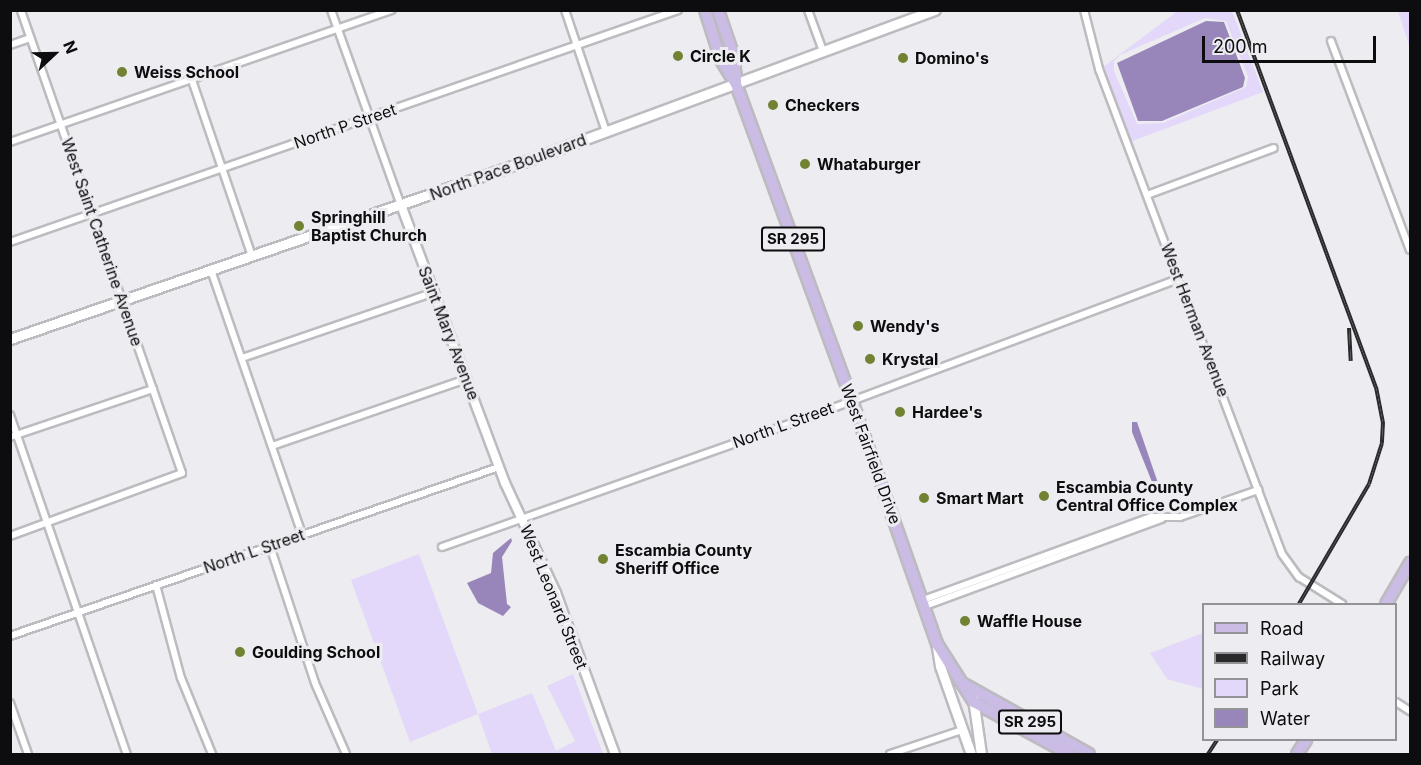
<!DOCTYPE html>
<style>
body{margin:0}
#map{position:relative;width:1421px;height:765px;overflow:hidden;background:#edecf1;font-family:Inter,sans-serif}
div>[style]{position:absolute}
.green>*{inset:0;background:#e3d8f9}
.water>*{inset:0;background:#9886bb}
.roads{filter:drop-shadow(2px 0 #bdbbc0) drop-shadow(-2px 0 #bdbbc0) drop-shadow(0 2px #bdbbc0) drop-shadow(0 -2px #bdbbc0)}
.minor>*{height:6px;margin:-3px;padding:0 3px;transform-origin:3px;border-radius:3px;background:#fff}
.tertiary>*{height:8px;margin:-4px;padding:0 4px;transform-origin:4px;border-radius:4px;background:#fff}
.secondary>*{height:9px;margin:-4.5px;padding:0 4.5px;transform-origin:4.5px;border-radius:4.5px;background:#fff}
.primary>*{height:10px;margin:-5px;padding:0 5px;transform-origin:5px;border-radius:5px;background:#cabce4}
.rail>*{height:4px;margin-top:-2px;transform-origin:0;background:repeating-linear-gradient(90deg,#edecf1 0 4.5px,#2a292c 0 9px);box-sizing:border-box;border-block:2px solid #2a292c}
.dots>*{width:16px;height:16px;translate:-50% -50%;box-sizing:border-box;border:3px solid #edecf1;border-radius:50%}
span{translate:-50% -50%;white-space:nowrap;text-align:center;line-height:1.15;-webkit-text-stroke:6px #edecf1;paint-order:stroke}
.shield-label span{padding:2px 4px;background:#edecf1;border:2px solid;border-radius:4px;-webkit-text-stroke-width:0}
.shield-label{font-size:15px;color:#0d0c0e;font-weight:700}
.poi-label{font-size:16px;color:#0d0c0e;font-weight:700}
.left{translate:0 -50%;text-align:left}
.street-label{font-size:16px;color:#0d0c0e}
.frame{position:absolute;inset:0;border:12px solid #0d0c0e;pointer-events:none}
.legend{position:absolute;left:1202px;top:603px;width:195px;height:138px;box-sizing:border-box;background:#edecf1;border:2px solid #939296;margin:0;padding:8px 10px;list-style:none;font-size:18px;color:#0d0c0e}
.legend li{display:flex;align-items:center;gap:12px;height:30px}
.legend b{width:30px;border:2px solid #939296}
.north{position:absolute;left:24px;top:24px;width:60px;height:60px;-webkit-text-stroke:4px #edecf1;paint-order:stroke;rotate:68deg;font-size:16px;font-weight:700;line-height:24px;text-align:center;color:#0d0c0e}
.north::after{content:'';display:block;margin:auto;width:21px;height:27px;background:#0d0c0e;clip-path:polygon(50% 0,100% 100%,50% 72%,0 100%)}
.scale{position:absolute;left:1202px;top:36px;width:174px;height:27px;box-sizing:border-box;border:3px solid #0d0c0e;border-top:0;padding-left:8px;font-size:18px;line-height:21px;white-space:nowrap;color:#0d0c0e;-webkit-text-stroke:4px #edecf1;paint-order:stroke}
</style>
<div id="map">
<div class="green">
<i style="clip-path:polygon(evenodd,1179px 10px,1232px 11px,1263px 92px,1130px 142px,1103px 67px,1179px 10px,1205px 18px,1226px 21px,1248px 77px,1246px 87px,1163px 123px,1137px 124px,1114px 71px,1114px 61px,1120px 55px,1205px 18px)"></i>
<i style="clip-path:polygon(1398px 11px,1410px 11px,1410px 48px)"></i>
<i style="clip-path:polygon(419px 554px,478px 714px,532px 693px,556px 751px,575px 741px,547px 686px,573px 674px,603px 754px,492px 754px,478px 714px,410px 742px,351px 580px)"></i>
<i style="clip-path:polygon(1203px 633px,1203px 689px,1167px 679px,1150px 653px)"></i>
</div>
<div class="water">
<i style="clip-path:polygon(1206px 21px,1224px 22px,1245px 78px,1243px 87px,1162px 121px,1138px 121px,1117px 63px)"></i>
<i style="clip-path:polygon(1132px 422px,1137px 422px,1159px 486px,1152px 482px,1132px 432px)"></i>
<i style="clip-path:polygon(511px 538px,512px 541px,502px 557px,507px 604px,511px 607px,503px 616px,478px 603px,467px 583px,491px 573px,493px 553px)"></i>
</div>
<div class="roads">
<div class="minor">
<i style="left:331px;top:10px;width:207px;rotate:70.3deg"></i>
<i style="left:565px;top:10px;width:129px;rotate:71.4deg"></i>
<i style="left:808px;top:10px;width:44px;rotate:69.9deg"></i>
<i style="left:1084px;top:10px;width:61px;rotate:75.7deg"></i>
<i style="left:1099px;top:69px;width:518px;rotate:69.33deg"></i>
<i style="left:1282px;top:554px;width:29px;rotate:54deg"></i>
<i style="left:1299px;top:577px;width:51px;rotate:32.1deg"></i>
<i style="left:1331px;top:41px;width:223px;rotate:69.3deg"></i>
<i style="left:10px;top:45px;width:21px;rotate:-19deg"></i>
<i style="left:192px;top:80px;width:186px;rotate:71.2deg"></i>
<i style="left:10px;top:142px;width:404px;rotate:-19.1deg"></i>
<i style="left:1147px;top:195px;width:135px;rotate:-20.3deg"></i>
<i style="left:10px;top:242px;width:707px;rotate:-19.15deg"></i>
<i style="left:211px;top:270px;width:279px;rotate:71deg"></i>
<i style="left:242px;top:358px;width:204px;rotate:-18.9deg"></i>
<i style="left:10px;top:415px;width:359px;rotate:71deg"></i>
<i style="left:10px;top:437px;width:151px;rotate:-18.6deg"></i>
<i style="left:272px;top:446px;width:206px;rotate:-19deg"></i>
<i style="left:10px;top:536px;width:183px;rotate:-20.1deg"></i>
<i style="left:182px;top:473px;width:490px;rotate:-109.2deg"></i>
<i style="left:270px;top:546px;width:144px;rotate:71.8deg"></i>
<i style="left:315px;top:683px;width:77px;rotate:66.4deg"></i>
<i style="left:442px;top:547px;width:389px;rotate:-19.5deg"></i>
<i style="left:809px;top:417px;width:395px;rotate:-20.5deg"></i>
<i style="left:156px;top:585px;width:96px;rotate:75deg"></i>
<i style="left:181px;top:678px;width:82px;rotate:67.8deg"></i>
<i style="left:923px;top:600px;width:243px;rotate:-20deg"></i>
<i style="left:1151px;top:517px;width:29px"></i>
<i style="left:1180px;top:517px;width:83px;rotate:-19.1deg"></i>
<i style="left:925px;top:606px;width:252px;rotate:-20.2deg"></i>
<i style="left:10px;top:636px;width:517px;rotate:-19.07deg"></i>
<i style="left:1396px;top:702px;width:17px;rotate:33deg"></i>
<i style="left:10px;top:703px;width:54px;rotate:70.6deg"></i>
<i style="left:890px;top:754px;width:76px;rotate:-18.4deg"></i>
</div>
<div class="tertiary">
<i style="left:401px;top:205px;width:297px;rotate:69.5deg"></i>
<i style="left:505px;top:483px;width:121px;rotate:65.1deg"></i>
<i style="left:556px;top:593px;width:171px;rotate:69.9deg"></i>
</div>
<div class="secondary">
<i style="left:10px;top:339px;width:546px;rotate:-19.03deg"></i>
<i style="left:526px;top:161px;width:436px;rotate:-20.3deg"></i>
<i style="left:937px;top:647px;width:19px;rotate:81deg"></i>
<i style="left:940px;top:666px;width:93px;rotate:70.6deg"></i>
<i style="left:973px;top:698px;width:57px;rotate:81.9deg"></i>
</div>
<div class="primary">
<i style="left:705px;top:10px;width:52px;rotate:72.3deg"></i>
<i style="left:721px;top:60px;width:28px;rotate:58deg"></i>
<i style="left:736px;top:84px;width:356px;rotate:69.9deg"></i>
<i style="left:858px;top:418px;width:239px;rotate:70.7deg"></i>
<i style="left:937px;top:644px;width:69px;rotate:57.5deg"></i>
<i style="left:974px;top:702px;width:108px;rotate:28.7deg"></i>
<i style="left:718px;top:10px;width:50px;rotate:71.2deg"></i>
<i style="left:734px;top:57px;width:24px;rotate:85deg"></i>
<i style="left:1386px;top:604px;width:48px;rotate:-59.7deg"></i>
<i style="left:964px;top:684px;width:143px;rotate:29.2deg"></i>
<i style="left:1297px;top:754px;width:17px;rotate:-57deg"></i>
</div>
</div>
<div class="rail">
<i style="left:1237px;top:10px;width:402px;rotate:69.8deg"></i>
<i style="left:1376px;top:387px;width:36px;rotate:79deg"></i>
<i style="left:1383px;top:422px;width:21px;rotate:93deg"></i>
<i style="left:1382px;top:443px;width:43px;rotate:107.6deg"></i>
<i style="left:1369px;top:484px;width:139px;rotate:120.3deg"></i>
<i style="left:1349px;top:328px;width:33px;rotate:87deg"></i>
<i style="left:1208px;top:754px;width:17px;rotate:-57deg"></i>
</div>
<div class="dots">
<i style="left:678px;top:56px;background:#718333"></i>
<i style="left:903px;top:58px;background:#718333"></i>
<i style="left:122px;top:72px;background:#718333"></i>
<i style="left:773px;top:105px;background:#718333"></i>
<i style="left:805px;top:164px;background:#718333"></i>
<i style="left:299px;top:226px;background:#718333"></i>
<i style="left:858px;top:326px;background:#718333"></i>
<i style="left:870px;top:359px;background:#718333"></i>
<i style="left:900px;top:412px;background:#718333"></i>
<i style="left:1044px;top:496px;background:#718333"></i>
<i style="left:924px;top:498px;background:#718333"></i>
<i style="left:603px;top:559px;background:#718333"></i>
<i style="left:965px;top:621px;background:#718333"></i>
<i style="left:240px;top:652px;background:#718333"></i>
</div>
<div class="shield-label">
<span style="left:793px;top:239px">SR 295</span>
<span style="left:1030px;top:722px">SR 295</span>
</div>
<div class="poi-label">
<span class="left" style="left:690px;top:56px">Circle K</span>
<span class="left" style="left:915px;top:58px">Domino's</span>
<span class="left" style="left:134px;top:72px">Weiss School</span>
<span class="left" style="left:785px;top:105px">Checkers</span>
<span class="left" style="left:817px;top:164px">Whataburger</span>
<span class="left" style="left:311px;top:226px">Springhill<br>Baptist Church</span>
<span class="left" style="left:870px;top:326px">Wendy's</span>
<span class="left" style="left:882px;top:359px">Krystal</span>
<span class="left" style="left:912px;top:412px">Hardee's</span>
<span class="left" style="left:1056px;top:496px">Escambia County<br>Central Office Complex</span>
<span class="left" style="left:936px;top:498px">Smart Mart</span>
<span class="left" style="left:615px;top:559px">Escambia County<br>Sheriff Office</span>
<span class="left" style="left:977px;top:621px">Waffle House</span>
<span class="left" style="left:252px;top:652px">Goulding School</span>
</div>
<div class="street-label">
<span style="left:345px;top:126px;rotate:-19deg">North P Street</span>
<span style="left:508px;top:167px;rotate:-20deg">North Pace Boulevard</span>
<span style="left:102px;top:242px;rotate:71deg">West Saint Catherine Avenue</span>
<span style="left:1195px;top:320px;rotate:69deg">West Herman Avenue</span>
<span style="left:449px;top:333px;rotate:69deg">Saint Mary Avenue</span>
<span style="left:783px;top:425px;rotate:-20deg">North L Street</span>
<span style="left:871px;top:454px;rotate:70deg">West Fairfield Drive</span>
<span style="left:254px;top:551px;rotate:-19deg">North L Street</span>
<span style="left:554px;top:597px;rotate:68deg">West Leonard Street</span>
</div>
<div class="frame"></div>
<ul class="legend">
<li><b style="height:8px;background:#cabce4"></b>Road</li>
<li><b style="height:8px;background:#2a292c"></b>Railway</li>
<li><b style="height:16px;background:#e3d8f9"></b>Park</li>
<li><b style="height:16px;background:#9886bb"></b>Water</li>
</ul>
<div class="north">N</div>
<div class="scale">200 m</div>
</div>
